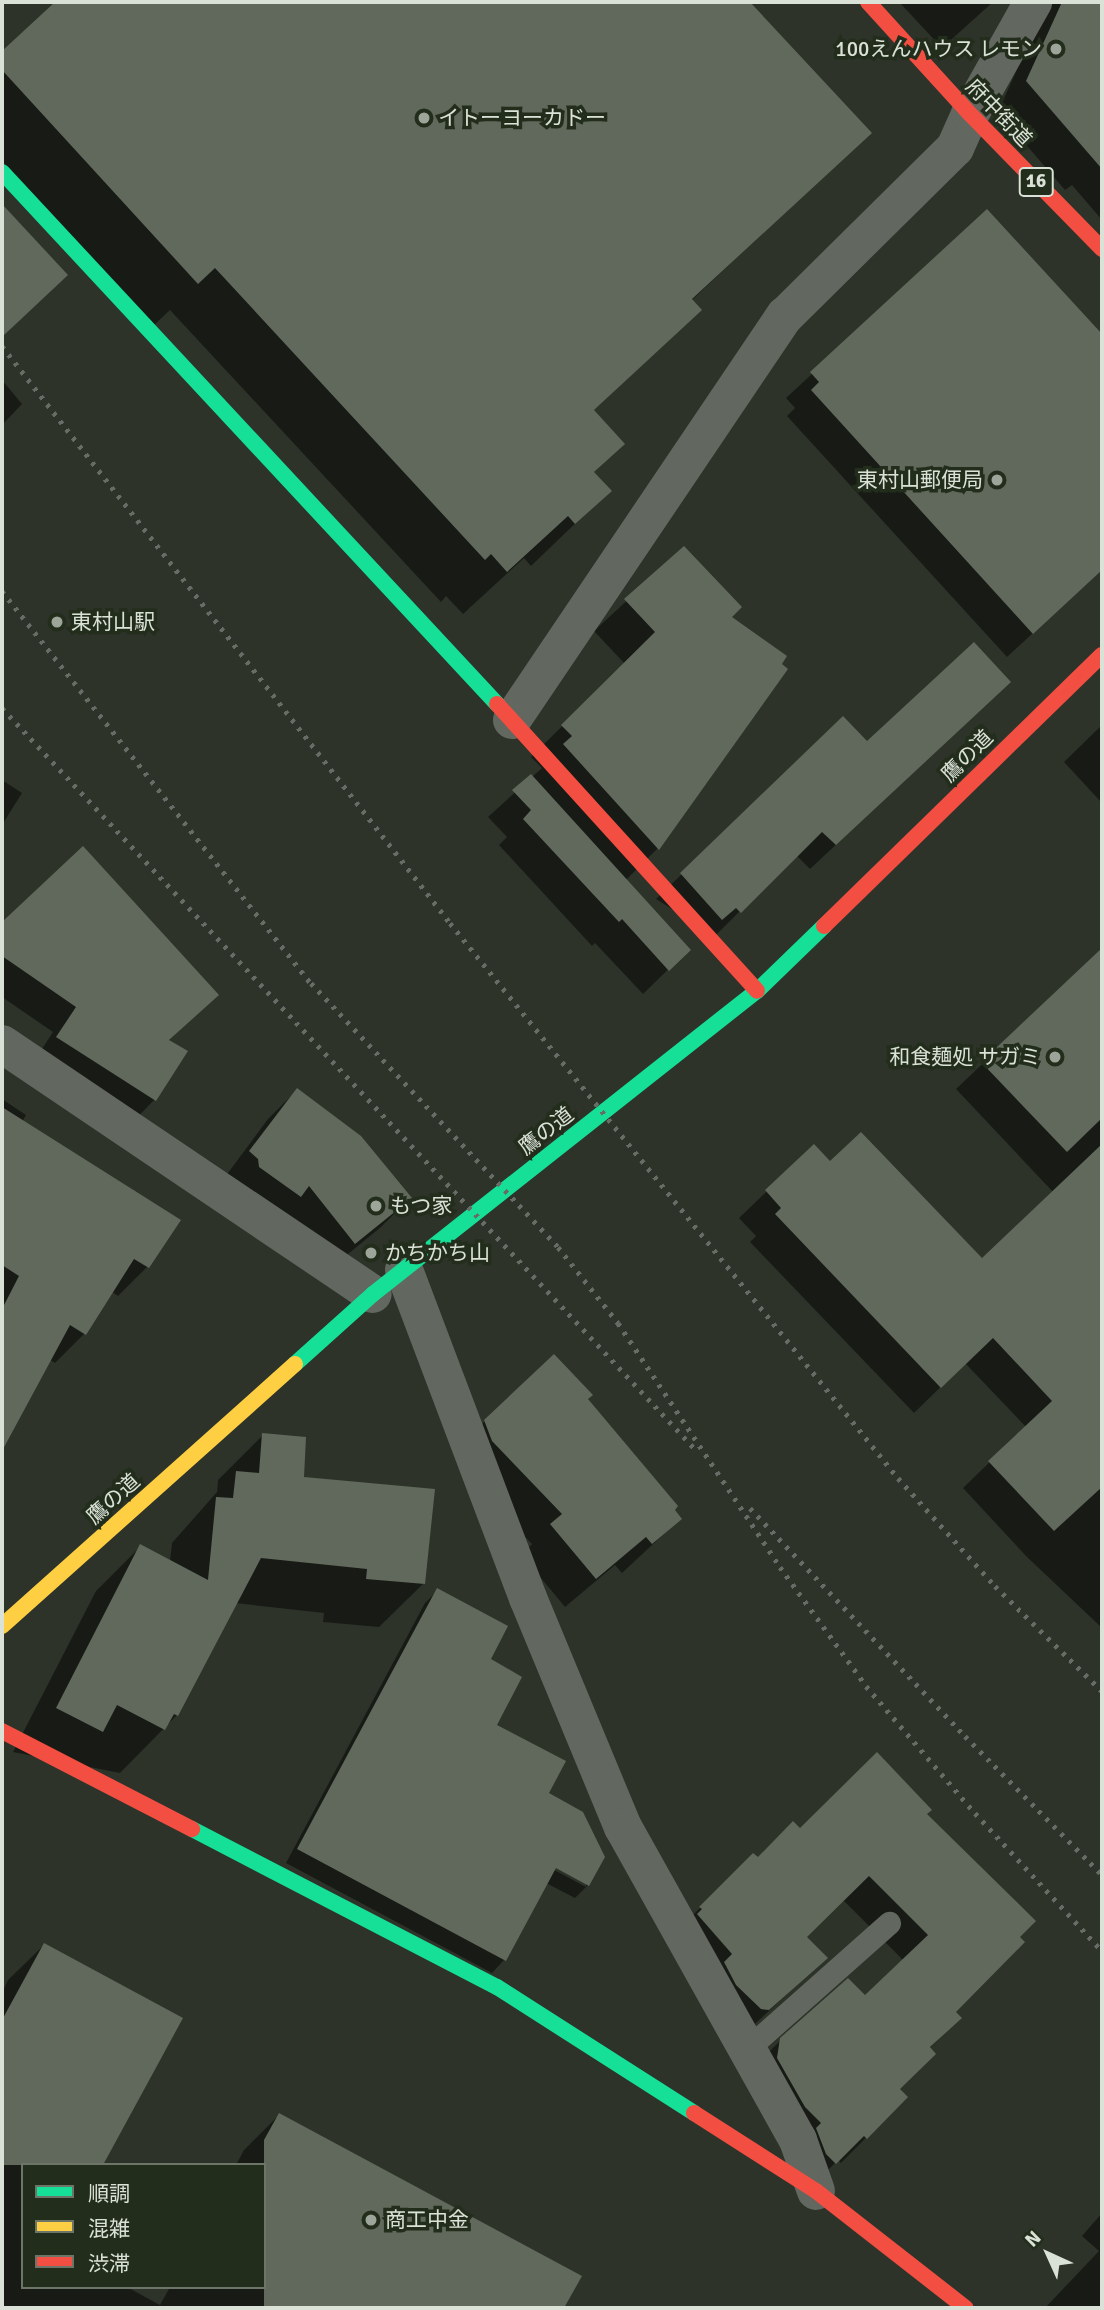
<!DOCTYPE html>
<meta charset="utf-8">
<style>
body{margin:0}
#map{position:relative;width:1104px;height:2310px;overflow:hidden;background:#2d3329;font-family:Signika,"Noto Sans JP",sans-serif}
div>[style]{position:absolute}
.shadow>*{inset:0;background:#0007}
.building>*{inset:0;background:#61695c}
.lane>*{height:23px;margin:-11.5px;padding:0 11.5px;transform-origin:11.5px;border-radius:11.5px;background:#62675f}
.street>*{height:38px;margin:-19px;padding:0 19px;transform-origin:19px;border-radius:19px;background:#62675f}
.fast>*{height:16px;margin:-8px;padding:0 8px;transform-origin:8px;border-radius:8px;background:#16e098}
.slow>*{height:16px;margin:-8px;padding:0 8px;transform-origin:8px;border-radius:8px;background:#ffcf43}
.jam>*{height:16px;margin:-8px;padding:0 8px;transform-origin:8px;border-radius:8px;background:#f24e42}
.rail>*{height:5px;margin-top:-2.5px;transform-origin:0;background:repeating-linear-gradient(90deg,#686c66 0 3.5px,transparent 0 10.5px)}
.dots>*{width:19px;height:19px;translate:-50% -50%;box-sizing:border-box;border:4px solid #222d1c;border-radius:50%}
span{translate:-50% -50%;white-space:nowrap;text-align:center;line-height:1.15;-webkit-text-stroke:7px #222d1c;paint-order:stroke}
.shield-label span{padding:2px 5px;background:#222d1c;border:2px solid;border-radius:5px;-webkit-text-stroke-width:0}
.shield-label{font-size:19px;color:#dae2d7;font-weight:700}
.poi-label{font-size:21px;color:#dae2d7}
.right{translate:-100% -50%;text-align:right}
.left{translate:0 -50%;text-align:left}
.street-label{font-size:21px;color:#dae2d7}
.frame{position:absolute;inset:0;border:4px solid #dae2d7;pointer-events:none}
.legend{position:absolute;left:21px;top:2163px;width:245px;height:126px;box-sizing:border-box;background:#222d1c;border:2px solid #6c7567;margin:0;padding:9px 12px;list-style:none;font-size:21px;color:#dae2d7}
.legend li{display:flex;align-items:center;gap:14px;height:35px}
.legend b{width:35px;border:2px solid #6c7567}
.north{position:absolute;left:1013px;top:2219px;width:70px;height:70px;-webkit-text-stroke:5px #222d1c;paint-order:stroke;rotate:315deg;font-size:19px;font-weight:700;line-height:28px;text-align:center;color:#dae2d7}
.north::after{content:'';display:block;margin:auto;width:24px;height:32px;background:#dae2d7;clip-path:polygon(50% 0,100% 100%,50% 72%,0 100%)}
</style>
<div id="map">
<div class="shadow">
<i style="clip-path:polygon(58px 2px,748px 2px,869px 133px,691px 301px,700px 310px,593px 411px,623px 444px,593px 473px,609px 491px,531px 566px,524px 558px,463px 614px,446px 596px,441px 602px,170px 310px,153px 326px,2px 161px,2px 54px)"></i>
<i style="clip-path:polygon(899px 2px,993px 2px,942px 48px)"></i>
<i style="clip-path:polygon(1047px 2px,1102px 2px,1102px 220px,1072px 185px,1065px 190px,998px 112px)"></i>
<i style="clip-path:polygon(2px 206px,65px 275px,2px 337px)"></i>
<i style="clip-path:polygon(987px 212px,1102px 337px,1102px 569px,1007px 657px,787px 416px,795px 408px,786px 398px)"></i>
<i style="clip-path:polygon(2px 380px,22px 404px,2px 425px)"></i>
<i style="clip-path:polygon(684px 548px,729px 617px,786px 669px,657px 849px,625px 881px,688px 950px,643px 994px,595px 943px,592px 946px,499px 845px,507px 837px,488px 817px,542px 768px,531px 757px,625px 664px,594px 631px)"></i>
<i style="clip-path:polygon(984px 706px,810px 869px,796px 855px,715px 936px,656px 899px,843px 719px,867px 743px)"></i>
<i style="clip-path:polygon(1102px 725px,1102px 802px,1101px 802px,1064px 762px)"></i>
<i style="clip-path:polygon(2px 780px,22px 793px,2px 825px)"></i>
<i style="clip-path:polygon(83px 848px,216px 995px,168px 1041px,154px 1100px,130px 1125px,33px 1063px,53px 1032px,2px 997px,2px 925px)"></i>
<i style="clip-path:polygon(1102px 950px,1102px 1628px,1026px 1556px,963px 1488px,1026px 1427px,965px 1363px,914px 1413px,750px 1242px,756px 1236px,739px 1218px,814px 1146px,830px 1164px,981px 1260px,1053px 1192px,956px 1089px)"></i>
<i style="clip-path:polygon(297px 1090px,410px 1198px,381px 1227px,326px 1272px,222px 1181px,268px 1119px)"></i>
<i style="clip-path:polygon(2px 1099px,26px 1115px,22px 1122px,178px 1220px,147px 1267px,118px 1296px,111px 1291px,84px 1334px,55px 1363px,49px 1359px,2px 1447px)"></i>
<i style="clip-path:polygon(586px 1399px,680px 1519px,622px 1573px,615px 1565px,565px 1607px,522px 1555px,532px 1544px,463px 1471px,455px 1451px,485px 1421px)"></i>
<i style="clip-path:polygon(263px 1435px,302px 1478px,424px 1583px,379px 1627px,323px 1622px,324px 1613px,235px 1603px,177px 1715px,120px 1773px,13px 1752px,96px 1591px,140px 1547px,170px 1562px,172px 1543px,217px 1492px,218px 1480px)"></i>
<i style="clip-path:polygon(evenodd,438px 1590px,488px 1660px,495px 1725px,546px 1794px,603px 1857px,588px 1885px,575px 1898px,546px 1883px,504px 1960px,492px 1973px,286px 1863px,425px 1603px,438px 1590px,549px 1863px,586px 1883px,586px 1887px,547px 1866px,549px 1863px)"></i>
<i style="clip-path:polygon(925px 1814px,953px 2012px,959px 2018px,929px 2049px,898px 2089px,906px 2097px,841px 2163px,838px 2160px,810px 2188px,756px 2065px,782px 2039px,865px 1997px,903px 1960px,843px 1900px,805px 1937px,826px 1958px,743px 2035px,675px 1933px,753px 1855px,757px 1859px,800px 1830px)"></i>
<i style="clip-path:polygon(44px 1945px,23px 2165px,23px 2287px,127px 2287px,160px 2305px,170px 2287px,264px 2287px,264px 2165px,236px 2165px,244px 2150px,279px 2115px,579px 2277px,562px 2308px,2px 2308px,2px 1993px,8px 1980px)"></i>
<i style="clip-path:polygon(1102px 2213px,1102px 2308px,1045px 2308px,1099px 2251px,1082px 2236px)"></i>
</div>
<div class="building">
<i style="clip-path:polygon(55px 2px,750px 2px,872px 133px,692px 299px,702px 310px,594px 410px,625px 444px,594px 472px,612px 491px,575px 524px,568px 516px,507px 572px,491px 554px,485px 560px,215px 268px,198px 284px,2px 70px,2px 51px)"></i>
<i style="clip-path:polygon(1062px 2px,1102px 2px,1102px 169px,1026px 81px)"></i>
<i style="clip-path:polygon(2px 204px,68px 275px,2px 337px)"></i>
<i style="clip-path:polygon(987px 209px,1102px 334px,1102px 570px,1033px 634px,811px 390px,819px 382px,810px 372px)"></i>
<i style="clip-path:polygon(684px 546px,742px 607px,732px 617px,787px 656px,782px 664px,788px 669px,659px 850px,563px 744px,572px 736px,561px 725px,655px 632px,624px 599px)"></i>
<i style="clip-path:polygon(974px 642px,1011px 682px,836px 845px,822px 832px,741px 913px,736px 908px,722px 920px,680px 873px,843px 716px,867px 741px)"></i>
<i style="clip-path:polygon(531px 774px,691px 950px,669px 971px,622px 919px,619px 922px,523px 819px,531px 810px,512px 790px)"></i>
<i style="clip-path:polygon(83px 846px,219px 995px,169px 1040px,188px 1051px,156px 1101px,56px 1037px,76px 1007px,2px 956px,2px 922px)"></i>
<i style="clip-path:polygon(1102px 948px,1102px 1118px,1067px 1152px,981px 1062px)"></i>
<i style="clip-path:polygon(297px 1088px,361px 1136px,412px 1198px,355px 1244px,309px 1186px,301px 1197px,259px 1167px,258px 1159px,249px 1151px)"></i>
<i style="clip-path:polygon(2px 1107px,181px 1220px,149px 1268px,134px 1259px,86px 1335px,70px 1325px,2px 1451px,2px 1309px,19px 1276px,2px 1265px)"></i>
<i style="clip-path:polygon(861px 1132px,982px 1258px,1102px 1144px,1102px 1487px,1054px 1531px,988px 1461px,1052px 1401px,993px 1338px,941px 1388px,775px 1214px,781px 1208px,765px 1190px,814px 1144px,830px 1161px)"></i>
<i style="clip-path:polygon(554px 1354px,593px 1395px,588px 1399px,678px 1506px,675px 1510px,682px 1519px,652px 1544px,646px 1537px,596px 1579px,550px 1524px,562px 1514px,492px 1441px,484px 1420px)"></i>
<i style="clip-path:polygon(262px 1433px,306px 1437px,304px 1477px,435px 1489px,425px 1584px,366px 1579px,367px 1569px,261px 1558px,178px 1716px,174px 1714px,165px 1730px,117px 1705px,103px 1732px,56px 1708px,140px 1544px,208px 1580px,216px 1497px,233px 1498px,236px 1471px,259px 1473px)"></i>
<i style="clip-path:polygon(437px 1588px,508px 1626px,491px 1659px,522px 1677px,497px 1725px,566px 1761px,549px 1793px,583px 1812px,605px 1857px,589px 1886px,556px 1868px,506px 1961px,297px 1849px)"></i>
<i style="clip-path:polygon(877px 1752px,932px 1810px,927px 1814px,1036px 1921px,1020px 1937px,1025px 1942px,956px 2012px,962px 2018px,930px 2047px,936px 2054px,900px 2089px,908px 2097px,867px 2139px,864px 2136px,836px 2164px,826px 2154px,816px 2128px,821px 2123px,805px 2107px,777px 2058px,780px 2038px,848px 1978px,865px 1995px,928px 1935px,869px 1876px,807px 1937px,828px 1958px,769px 2010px,761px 2009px,736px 1985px,724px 1962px,732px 1954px,697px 1914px,702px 1909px,699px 1907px,753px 1853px,758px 1857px,793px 1821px,800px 1828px)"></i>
<i style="clip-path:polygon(44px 1943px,183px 2018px,103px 2165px,2px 2165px,2px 2020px)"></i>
<i style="clip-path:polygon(279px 2113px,582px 2276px,564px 2308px,264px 2308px,264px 2140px)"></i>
</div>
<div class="lane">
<i style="left:747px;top:2049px;width:190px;rotate:-41.6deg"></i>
</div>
<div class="street">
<i style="left:512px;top:720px;width:488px;rotate:-56deg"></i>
<i style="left:785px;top:316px;width:239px;rotate:-44.7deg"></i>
<i style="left:955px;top:148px;width:37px;rotate:-66deg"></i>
<i style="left:970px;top:114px;width:129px;rotate:-60.6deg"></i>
<i style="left:2px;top:1044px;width:447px;rotate:34deg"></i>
<i style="left:404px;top:1270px;width:351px;rotate:69.3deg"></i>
<i style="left:528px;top:1598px;width:248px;rotate:67.5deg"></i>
<i style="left:623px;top:1827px;width:359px;rotate:60.8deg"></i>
<i style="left:798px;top:2140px;width:54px;rotate:70.6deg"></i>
</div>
<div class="fast">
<i style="left:2px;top:172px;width:727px;rotate:47.06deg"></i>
<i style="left:295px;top:1364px;width:105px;rotate:-41.9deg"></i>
<i style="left:373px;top:1294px;width:489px;rotate:-38.3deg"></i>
<i style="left:757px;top:991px;width:93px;rotate:-44.1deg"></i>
<i style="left:192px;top:1829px;width:343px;rotate:27.4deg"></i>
<i style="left:497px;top:1987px;width:234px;rotate:32.6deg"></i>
</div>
<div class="slow">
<i style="left:2px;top:1626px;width:393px;rotate:-41.8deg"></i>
</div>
<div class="jam">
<i style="left:868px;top:2px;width:151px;rotate:47.7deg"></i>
<i style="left:970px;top:114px;width:189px;rotate:45.6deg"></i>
<i style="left:497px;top:704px;width:387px;rotate:47.8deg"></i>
<i style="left:824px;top:926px;width:388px;rotate:-44.3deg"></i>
<i style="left:2px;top:1731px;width:214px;rotate:27.3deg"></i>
<i style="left:694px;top:2113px;width:145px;rotate:32.6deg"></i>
<i style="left:816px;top:2191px;width:190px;rotate:38deg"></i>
</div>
<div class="rail">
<i style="left:2px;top:346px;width:731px;rotate:52.17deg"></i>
<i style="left:450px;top:923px;width:713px;rotate:51.09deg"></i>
<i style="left:898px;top:1478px;width:145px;rotate:48.1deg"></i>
<i style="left:995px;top:1586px;width:150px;rotate:44.5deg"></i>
<i style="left:2px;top:591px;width:499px;rotate:51.8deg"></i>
<i style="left:311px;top:983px;width:362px;rotate:46.9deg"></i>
<i style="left:558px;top:1247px;width:97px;rotate:51.7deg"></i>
<i style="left:618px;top:1323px;width:293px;rotate:56.4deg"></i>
<i style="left:780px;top:1567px;width:147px;rotate:54.1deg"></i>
<i style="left:866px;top:1686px;width:167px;rotate:49.4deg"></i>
<i style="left:975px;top:1813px;width:188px;rotate:47.4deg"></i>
<i style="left:2px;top:708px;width:1015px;rotate:46.92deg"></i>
<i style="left:750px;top:1508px;width:313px;rotate:46.7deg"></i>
<i style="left:965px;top:1736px;width:195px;rotate:45.4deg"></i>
</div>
<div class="dots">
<i style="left:1056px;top:49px;background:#9da59a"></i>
<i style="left:424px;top:118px;background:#9da59a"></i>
<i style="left:997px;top:480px;background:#9da59a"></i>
<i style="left:57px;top:622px;background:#9da59a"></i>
<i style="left:1055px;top:1057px;background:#9da59a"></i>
<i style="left:376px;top:1206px;background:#9da59a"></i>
<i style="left:371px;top:1253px;background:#9da59a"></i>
<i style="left:371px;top:2220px;background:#9da59a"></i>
</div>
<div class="shield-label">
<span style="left:1036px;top:182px">16</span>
</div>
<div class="poi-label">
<span class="right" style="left:1042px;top:49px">100えんハウス レモン</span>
<span class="left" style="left:438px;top:118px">イトーヨーカドー</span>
<span class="right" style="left:983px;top:480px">東村山郵便局</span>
<span class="left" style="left:71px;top:622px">東村山駅</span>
<span class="right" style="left:1041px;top:1057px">和食麺処 サガミ</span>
<span class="left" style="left:390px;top:1206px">もつ家</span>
<span class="left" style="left:385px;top:1253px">かちかち山</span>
<span class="left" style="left:385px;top:2220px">商工中金</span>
</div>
<div class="street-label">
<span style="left:999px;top:113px;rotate:46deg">府中街道</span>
<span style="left:967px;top:756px;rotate:-45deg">鷹の道</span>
<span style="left:546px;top:1131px;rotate:-38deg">鷹の道</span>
<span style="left:113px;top:1499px;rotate:-42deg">鷹の道</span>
</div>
<div class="frame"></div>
<ul class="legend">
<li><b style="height:9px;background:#16e098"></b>順調</li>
<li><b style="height:9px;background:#ffcf43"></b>混雑</li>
<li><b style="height:9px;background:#f24e42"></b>渋滞</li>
</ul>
<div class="north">N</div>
</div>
